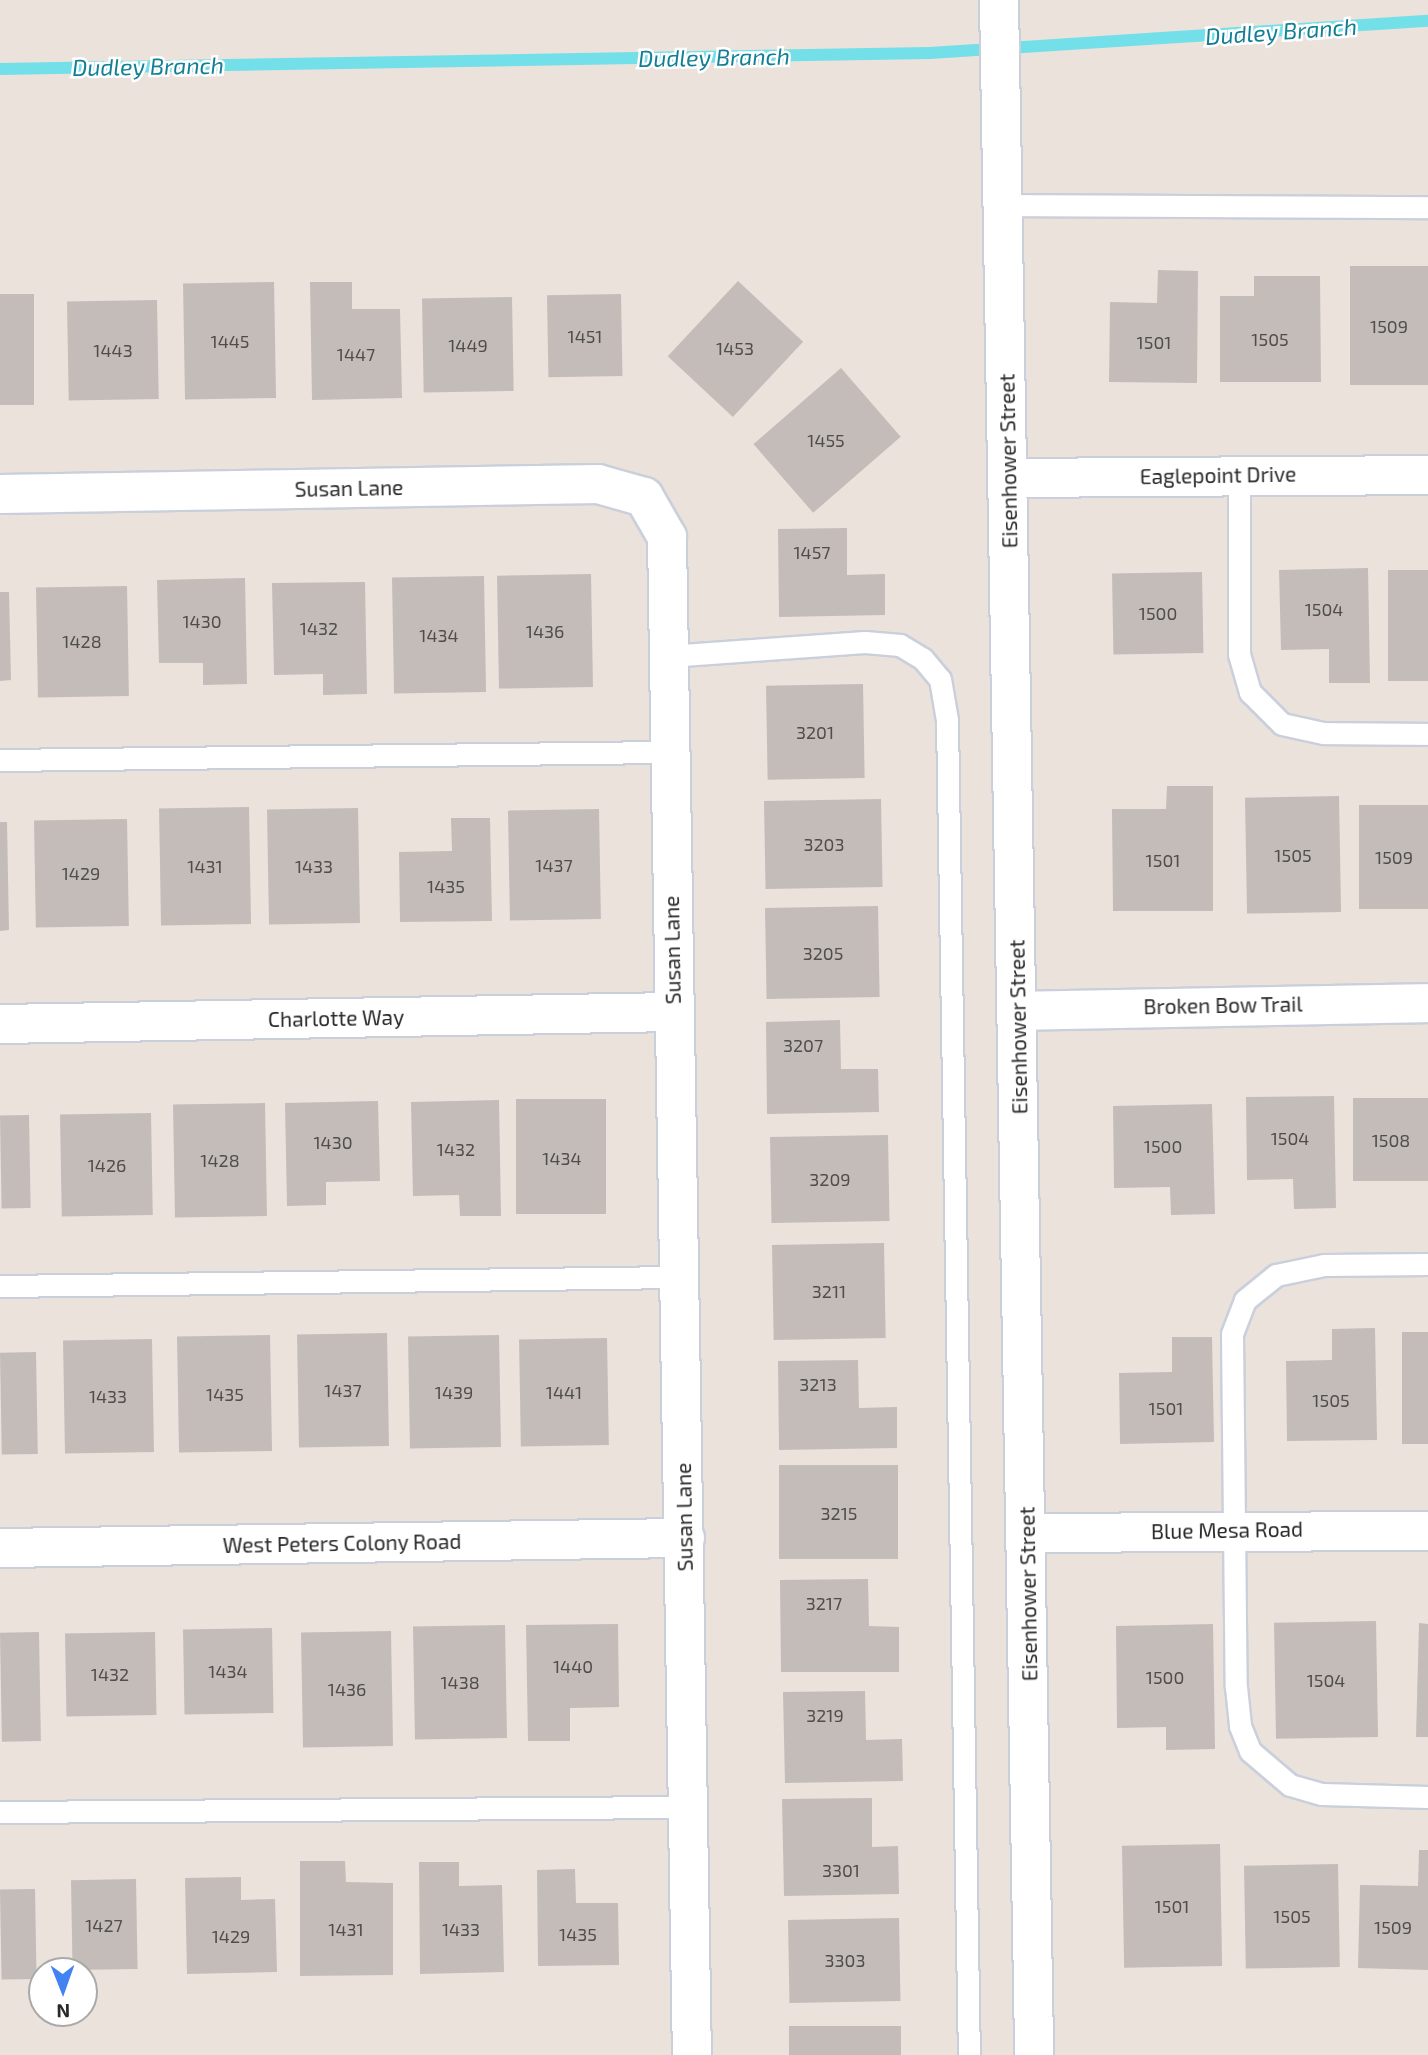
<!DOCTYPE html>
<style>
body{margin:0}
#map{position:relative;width:1428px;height:2055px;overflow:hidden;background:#ebe2dc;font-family:"Exo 2",sans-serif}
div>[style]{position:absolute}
.stream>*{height:12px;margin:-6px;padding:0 6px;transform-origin:6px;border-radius:6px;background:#73dfe9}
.building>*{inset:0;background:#c3bcb8;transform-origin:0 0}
.roads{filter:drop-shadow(2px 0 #cad0db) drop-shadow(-2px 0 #cad0db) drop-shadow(0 2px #cad0db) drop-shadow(0 -2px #cad0db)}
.service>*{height:21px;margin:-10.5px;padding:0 10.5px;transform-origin:10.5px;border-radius:10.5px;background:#fff}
.minor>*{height:38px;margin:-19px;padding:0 19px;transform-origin:19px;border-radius:19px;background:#fff}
.tertiary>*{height:38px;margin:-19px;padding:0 19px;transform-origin:19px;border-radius:19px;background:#fff}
span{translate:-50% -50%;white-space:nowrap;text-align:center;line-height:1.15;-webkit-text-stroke:5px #fff;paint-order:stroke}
.number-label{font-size:18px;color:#504e4d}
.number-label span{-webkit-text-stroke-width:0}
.street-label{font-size:21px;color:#292929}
.water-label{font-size:23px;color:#137f94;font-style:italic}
.north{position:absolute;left:28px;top:1957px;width:70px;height:70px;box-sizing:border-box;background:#fff;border:2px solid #a9a9a9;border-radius:50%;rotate:179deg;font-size:19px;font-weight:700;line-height:28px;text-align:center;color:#292929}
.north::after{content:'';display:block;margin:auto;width:24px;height:32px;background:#4282f2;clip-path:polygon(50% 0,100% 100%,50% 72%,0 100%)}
</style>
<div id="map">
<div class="stream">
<i style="left:0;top:69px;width:930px;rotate:-0.99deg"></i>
<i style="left:930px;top:53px;width:499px;rotate:-3.7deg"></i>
</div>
<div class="building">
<i style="left:1428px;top:266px;width:119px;height:78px;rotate:90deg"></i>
<i style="clip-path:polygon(1158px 270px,1198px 271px,1197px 383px,1109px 382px,1110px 302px,1157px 303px)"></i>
<i style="clip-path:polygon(1254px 276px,1320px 276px,1321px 382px,1220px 382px,1220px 296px,1254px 296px)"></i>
<i style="left:738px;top:281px;width:89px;height:103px;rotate:43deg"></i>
<i style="left:274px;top:282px;width:116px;height:91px;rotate:89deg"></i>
<i style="clip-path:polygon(310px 282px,352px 282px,352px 309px,400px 309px,402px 398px,312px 400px)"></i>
<i style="left:0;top:294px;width:34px;height:111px"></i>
<i style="left:621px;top:294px;width:82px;height:74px;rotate:89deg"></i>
<i style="left:512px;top:297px;width:94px;height:90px;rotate:89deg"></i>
<i style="left:157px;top:300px;width:99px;height:90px;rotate:89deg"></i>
<i style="left:841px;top:368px;width:91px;height:116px;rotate:49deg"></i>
<i style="clip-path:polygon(847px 528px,847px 575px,885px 574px,885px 615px,779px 617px,778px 529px)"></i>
<i style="clip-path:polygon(1368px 568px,1370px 683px,1329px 683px,1329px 649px,1281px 650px,1279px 570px)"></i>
<i style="left:1388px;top:570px;width:40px;height:111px"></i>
<i style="left:1202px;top:572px;width:81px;height:90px;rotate:89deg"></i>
<i style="left:591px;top:574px;width:113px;height:94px;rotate:89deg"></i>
<i style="left:484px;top:576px;width:116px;height:92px;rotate:89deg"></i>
<i style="clip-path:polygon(245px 578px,247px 684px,203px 685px,203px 663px,159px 663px,157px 580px)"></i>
<i style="clip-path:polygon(365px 582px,367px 694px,323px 695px,323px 674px,274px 675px,272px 583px)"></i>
<i style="left:127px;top:586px;width:110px;height:91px;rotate:89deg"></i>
<i style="clip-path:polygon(0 592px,9px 592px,11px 680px,0 681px)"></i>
<i style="left:863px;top:684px;width:94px;height:97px;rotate:89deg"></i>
<i style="clip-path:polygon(1167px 786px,1213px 786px,1213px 911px,1113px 911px,1112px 809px,1166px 809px)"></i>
<i style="left:1339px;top:796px;width:116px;height:94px;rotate:89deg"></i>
<i style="left:881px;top:799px;width:88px;height:117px;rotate:89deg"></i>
<i style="left:1428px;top:805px;width:104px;height:69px;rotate:90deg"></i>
<i style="left:249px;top:807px;width:117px;height:90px;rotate:89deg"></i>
<i style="left:358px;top:808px;width:115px;height:91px;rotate:89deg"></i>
<i style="left:599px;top:809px;width:110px;height:91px;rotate:89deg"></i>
<i style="clip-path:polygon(451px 818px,490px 818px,492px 921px,400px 922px,399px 852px,452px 851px)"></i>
<i style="left:127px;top:819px;width:107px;height:93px;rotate:89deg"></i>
<i style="clip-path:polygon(0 822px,7px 822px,9px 930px,0 931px)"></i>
<i style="left:878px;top:906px;width:91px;height:113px;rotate:89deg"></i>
<i style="clip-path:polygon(840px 1020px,841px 1069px,878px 1069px,879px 1112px,767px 1114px,766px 1022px)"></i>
<i style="clip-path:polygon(1334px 1096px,1336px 1208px,1294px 1209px,1293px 1179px,1247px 1180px,1246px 1097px)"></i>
<i style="left:1428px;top:1098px;width:83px;height:75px;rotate:90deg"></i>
<i style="left:606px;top:1099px;width:115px;height:90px;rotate:90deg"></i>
<i style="clip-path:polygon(499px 1100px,501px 1216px,460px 1216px,459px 1195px,413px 1196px,411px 1102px)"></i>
<i style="clip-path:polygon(378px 1101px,380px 1181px,326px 1182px,326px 1205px,287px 1206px,285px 1103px)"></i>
<i style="left:265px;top:1103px;width:113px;height:92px;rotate:89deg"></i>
<i style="clip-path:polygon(1212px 1104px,1215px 1214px,1171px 1215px,1170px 1187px,1114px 1188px,1113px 1106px)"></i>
<i style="left:151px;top:1113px;width:102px;height:91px;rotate:89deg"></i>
<i style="left:29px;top:1115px;width:93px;height:29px;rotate:89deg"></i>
<i style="left:888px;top:1135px;width:86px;height:118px;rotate:89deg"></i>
<i style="left:884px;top:1243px;width:95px;height:112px;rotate:89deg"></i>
<i style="clip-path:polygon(1375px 1328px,1377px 1440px,1287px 1441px,1286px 1361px,1332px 1360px,1332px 1329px)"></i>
<i style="left:1402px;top:1332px;width:26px;height:112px"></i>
<i style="left:387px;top:1333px;width:113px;height:90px;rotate:89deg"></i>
<i style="left:270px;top:1335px;width:116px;height:93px;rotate:89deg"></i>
<i style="left:499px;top:1335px;width:112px;height:91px;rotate:89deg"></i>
<i style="clip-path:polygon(1172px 1337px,1212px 1337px,1214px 1442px,1120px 1444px,1119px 1373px,1172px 1372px)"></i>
<i style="left:607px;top:1338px;width:107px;height:88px;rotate:89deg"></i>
<i style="left:152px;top:1339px;width:113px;height:89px;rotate:89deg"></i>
<i style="left:36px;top:1352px;width:102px;height:36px;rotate:89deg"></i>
<i style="clip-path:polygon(858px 1360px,859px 1408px,897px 1407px,897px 1448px,779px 1450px,778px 1361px)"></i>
<i style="left:898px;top:1465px;width:94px;height:119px;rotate:90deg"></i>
<i style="clip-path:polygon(868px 1579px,869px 1626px,899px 1627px,899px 1672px,781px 1672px,780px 1580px)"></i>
<i style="left:1376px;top:1621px;width:116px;height:102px;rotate:89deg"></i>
<i style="clip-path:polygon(1419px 1623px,1428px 1624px,1428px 1737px,1416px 1737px)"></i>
<i style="clip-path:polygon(618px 1624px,619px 1707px,570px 1708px,570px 1741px,528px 1741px,526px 1625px)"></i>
<i style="clip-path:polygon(1213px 1624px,1215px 1749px,1166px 1750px,1166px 1727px,1117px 1728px,1116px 1626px)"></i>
<i style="left:505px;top:1625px;width:113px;height:92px;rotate:89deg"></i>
<i style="left:272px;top:1628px;width:85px;height:89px;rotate:89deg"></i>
<i style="left:391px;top:1631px;width:115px;height:90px;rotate:89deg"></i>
<i style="left:39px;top:1632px;width:109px;height:39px;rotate:89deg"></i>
<i style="left:155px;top:1632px;width:83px;height:90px;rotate:89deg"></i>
<i style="clip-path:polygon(865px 1691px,866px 1740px,902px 1739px,903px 1781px,785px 1783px,783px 1692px)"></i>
<i style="clip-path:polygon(872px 1798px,872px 1847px,898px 1846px,899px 1894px,784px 1896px,782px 1799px)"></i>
<i style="left:1220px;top:1844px;width:122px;height:98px;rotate:89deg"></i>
<i style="clip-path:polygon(1419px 1850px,1428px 1850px,1428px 1970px,1358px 1968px,1360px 1885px,1418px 1886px)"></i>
<i style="clip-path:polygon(300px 1861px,345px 1861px,346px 1882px,393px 1883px,393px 1975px,300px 1976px)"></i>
<i style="clip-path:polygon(419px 1862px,459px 1862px,459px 1886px,502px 1885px,504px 1972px,420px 1974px)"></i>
<i style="left:1338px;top:1864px;width:103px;height:94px;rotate:89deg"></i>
<i style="clip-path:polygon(575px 1869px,576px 1903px,618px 1903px,619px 1965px,538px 1966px,537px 1870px)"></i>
<i style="clip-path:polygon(241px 1877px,241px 1900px,275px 1899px,277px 1972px,187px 1974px,185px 1878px)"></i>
<i style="left:136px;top:1879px;width:90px;height:65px;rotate:89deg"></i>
<i style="left:35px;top:1889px;width:90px;height:35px;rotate:89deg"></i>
<i style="left:899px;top:1918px;width:83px;height:111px;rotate:89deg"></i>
<i style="left:901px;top:2026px;width:29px;height:112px;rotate:90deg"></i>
</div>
<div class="roads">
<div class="service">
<i style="left:1004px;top:205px;width:424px;rotate:0.3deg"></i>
<i style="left:1239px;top:473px;width:181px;rotate:90deg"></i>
<i style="left:1239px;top:654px;width:40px;rotate:74deg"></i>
<i style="left:1250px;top:692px;width:45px;rotate:45deg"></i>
<i style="left:1282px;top:724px;width:42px;rotate:12.4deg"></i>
<i style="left:1323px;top:733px;width:105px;rotate:0.5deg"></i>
<i style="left:668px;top:656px;width:197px;rotate:-4.1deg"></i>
<i style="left:865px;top:642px;width:35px;rotate:5deg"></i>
<i style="left:900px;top:645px;width:27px;rotate:31deg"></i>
<i style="left:923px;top:659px;width:26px;rotate:50deg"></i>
<i style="left:940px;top:679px;width:42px;rotate:80.3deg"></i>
<i style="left:947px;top:720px;width:1335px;rotate:89.06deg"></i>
<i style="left:0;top:760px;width:668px;rotate:-0.69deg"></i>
<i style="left:1428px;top:1264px;width:104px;rotate:179.4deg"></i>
<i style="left:1324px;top:1265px;width:49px;rotate:168.2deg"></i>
<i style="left:1276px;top:1275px;width:40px;rotate:141deg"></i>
<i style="left:1245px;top:1300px;width:36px;rotate:111deg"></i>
<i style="left:1232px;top:1334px;width:353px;rotate:89.4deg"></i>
<i style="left:1236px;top:1687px;width:39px;rotate:84deg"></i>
<i style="left:1240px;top:1726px;width:27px;rotate:68deg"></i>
<i style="left:1250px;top:1751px;width:52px;rotate:40.4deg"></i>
<i style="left:1290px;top:1785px;width:33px;rotate:16deg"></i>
<i style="left:1322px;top:1794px;width:106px;rotate:1.6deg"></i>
<i style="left:0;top:1286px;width:680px;rotate:-0.76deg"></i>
<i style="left:0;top:1812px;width:689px;rotate:-0.42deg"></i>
</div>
<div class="minor">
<i style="left:1008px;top:478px;width:420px;rotate:-0.4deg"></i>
<i style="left:0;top:494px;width:598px;rotate:-0.96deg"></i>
<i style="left:598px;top:484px;width:48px;rotate:15.8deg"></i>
<i style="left:644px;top:497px;width:46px;rotate:60.1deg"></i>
<i style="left:667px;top:537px;width:1518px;rotate:89.06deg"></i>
<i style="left:1018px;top:1011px;width:410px;rotate:-1.1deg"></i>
<i style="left:0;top:1024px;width:673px;rotate:-1.02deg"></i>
<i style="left:1027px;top:1533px;width:401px;rotate:-0.3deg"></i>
<i style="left:0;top:1548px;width:685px;rotate:-0.84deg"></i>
</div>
<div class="tertiary">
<i style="left:999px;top:0;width:2055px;rotate:89.02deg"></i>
</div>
</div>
<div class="number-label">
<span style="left:1389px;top:326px">1509</span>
<span style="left:585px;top:336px">1451</span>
<span style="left:1270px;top:339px">1505</span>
<span style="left:230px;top:341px">1445</span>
<span style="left:1154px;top:342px">1501</span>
<span style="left:468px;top:345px">1449</span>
<span style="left:735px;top:348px">1453</span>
<span style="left:113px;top:350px">1443</span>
<span style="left:356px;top:354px">1447</span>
<span style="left:826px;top:440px">1455</span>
<span style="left:812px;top:552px">1457</span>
<span style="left:1324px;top:609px">1504</span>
<span style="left:1158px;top:613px">1500</span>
<span style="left:202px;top:621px">1430</span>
<span style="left:319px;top:628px">1432</span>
<span style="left:545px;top:631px">1436</span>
<span style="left:439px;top:635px">1434</span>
<span style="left:82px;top:641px">1428</span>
<span style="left:815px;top:732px">3201</span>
<span style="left:824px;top:844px">3203</span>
<span style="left:1293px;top:855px">1505</span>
<span style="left:1394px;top:857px">1509</span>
<span style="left:1163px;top:860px">1501</span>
<span style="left:554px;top:865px">1437</span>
<span style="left:205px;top:866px">1431</span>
<span style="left:314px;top:866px">1433</span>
<span style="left:81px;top:873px">1429</span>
<span style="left:446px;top:886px">1435</span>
<span style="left:823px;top:953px">3205</span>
<span style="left:803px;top:1045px">3207</span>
<span style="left:1290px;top:1138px">1504</span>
<span style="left:1391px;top:1140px">1508</span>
<span style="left:333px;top:1142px">1430</span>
<span style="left:1163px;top:1146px">1500</span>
<span style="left:456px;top:1149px">1432</span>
<span style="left:562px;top:1158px">1434</span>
<span style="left:220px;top:1160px">1428</span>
<span style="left:107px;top:1165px">1426</span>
<span style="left:830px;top:1179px">3209</span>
<span style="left:829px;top:1291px">3211</span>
<span style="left:818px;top:1384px">3213</span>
<span style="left:343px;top:1390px">1437</span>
<span style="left:454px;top:1392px">1439</span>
<span style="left:564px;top:1392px">1441</span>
<span style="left:225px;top:1394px">1435</span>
<span style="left:108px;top:1396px">1433</span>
<span style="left:1331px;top:1400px">1505</span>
<span style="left:1166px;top:1408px">1501</span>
<span style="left:839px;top:1513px">3215</span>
<span style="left:824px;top:1603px">3217</span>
<span style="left:573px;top:1666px">1440</span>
<span style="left:228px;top:1671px">1434</span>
<span style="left:110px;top:1674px">1432</span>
<span style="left:1165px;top:1677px">1500</span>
<span style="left:1326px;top:1680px">1504</span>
<span style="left:460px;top:1682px">1438</span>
<span style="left:347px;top:1689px">1436</span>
<span style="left:825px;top:1715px">3219</span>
<span style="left:841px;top:1870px">3301</span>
<span style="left:1172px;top:1906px">1501</span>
<span style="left:1292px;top:1916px">1505</span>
<span style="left:104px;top:1925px">1427</span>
<span style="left:1393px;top:1927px">1509</span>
<span style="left:346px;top:1929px">1431</span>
<span style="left:461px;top:1929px">1433</span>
<span style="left:578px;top:1934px">1435</span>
<span style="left:231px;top:1936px">1429</span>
<span style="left:845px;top:1960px">3303</span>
</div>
<div class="street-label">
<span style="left:1008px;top:461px;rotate:-91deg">Eisenhower Street</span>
<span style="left:1218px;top:475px;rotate:-1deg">Eaglepoint Drive</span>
<span style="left:349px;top:488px;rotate:-1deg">Susan Lane</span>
<span style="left:672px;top:950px;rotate:-91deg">Susan Lane</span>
<span style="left:1223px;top:1005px;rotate:-1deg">Broken Bow Trail</span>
<span style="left:336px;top:1018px;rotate:-1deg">Charlotte Way</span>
<span style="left:1018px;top:1027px;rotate:-91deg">Eisenhower Street</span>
<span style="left:684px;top:1517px;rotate:-91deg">Susan Lane</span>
<span style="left:1227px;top:1530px;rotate:-1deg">Blue Mesa Road</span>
<span style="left:342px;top:1543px;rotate:-1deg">West Peters Colony Road</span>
<span style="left:1028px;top:1594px;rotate:-91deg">Eisenhower Street</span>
</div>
<div class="water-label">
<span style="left:1281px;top:31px;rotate:-4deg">Dudley Branch</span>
<span style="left:714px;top:57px;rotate:-1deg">Dudley Branch</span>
<span style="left:148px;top:66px;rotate:-1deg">Dudley Branch</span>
</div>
<div class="north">N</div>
</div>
